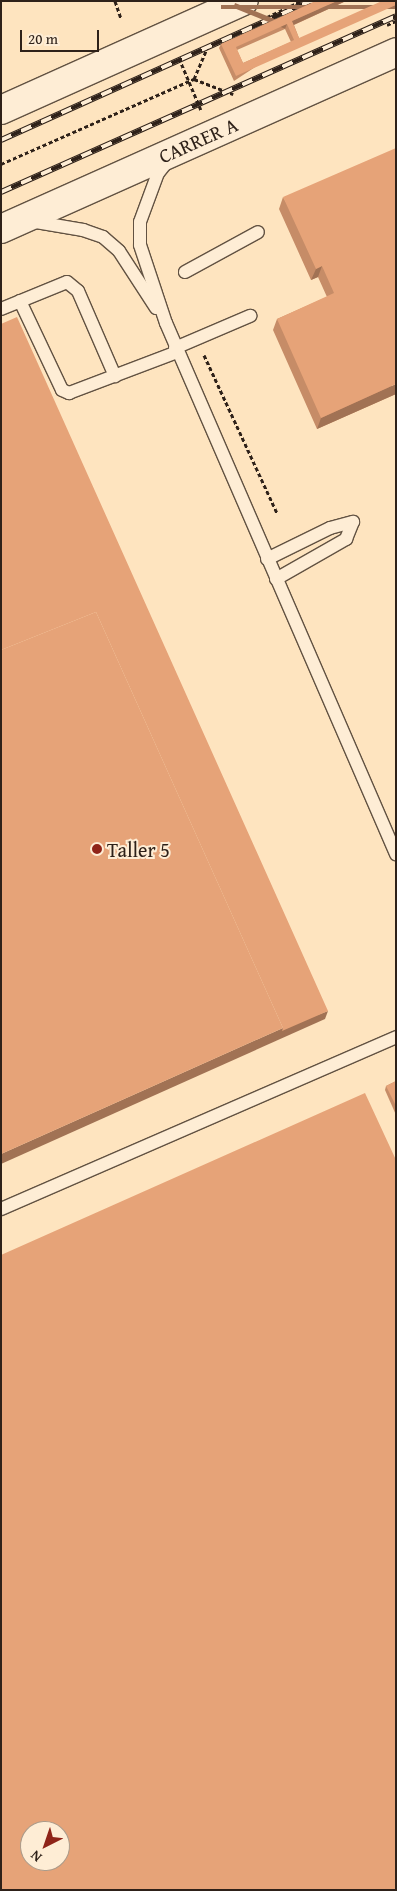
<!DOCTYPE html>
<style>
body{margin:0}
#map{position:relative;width:397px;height:1891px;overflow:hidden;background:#fee4bf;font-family:"Gentium Book Plus",serif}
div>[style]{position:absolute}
.path>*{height:3px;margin-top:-1.5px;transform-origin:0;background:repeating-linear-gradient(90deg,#2e2119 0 4px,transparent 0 6.5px)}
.roads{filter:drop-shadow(1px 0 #625242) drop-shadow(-1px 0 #625242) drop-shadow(0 1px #625242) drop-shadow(0 -1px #625242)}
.lane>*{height:12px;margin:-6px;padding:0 6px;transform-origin:6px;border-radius:6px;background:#feedd5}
.secondary>*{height:28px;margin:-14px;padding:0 14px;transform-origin:14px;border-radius:14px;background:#feedd5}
.rail>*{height:5.5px;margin-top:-2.75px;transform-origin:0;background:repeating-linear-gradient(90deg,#feedd5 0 11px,#2e2119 0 22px);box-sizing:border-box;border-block:1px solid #2e2119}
.wall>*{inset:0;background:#c68c67}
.shaded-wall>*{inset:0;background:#a17254;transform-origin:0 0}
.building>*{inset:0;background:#e6a378}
.dots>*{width:14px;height:14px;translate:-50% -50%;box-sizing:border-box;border:2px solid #feedd5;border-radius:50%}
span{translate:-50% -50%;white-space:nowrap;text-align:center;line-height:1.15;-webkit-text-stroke:4px #feedd5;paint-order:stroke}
.street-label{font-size:20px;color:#2e2119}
.poi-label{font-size:20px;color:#2e2119}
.left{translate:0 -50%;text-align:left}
.frame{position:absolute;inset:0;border:2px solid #2e2119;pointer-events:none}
.north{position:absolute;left:20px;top:1821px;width:50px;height:50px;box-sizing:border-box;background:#feedd5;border:1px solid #ab9b8a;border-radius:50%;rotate:221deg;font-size:14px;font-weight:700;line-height:20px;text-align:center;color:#2e2119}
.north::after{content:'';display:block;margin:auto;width:18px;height:22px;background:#8f2418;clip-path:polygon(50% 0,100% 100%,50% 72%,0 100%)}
.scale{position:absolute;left:20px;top:30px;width:79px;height:22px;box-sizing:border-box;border:2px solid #2e2119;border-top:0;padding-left:6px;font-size:15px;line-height:18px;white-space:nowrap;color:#2e2119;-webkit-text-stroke:4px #feedd5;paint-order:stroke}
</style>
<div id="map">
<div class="path">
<i style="left:115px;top:1px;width:18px;rotate:71deg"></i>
<i style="left:267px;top:17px;width:38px;rotate:-25deg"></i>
<i style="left:387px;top:25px;width:10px;rotate:-24deg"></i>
<i style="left:179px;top:58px;width:56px;rotate:67.1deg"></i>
<i style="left:194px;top:79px;width:42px;rotate:21deg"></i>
<i style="left:1px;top:164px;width:211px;rotate:-23.8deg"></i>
<i style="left:194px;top:79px;width:36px;rotate:-67deg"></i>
<i style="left:204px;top:355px;width:174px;rotate:65.2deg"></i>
</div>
<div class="roads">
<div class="lane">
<i style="left:167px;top:162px;width:14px;rotate:129deg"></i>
<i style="left:158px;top:173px;width:52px;rotate:110.2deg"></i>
<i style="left:140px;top:222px;width:23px;rotate:90deg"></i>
<i style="left:140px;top:245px;width:82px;rotate:71.6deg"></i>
<i style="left:166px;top:323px;width:579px;rotate:66.58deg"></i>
<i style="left:30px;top:221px;width:54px;rotate:9.6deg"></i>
<i style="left:83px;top:230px;width:21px;rotate:19deg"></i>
<i style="left:103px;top:237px;width:21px;rotate:41deg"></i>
<i style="left:119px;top:251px;width:68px;rotate:57deg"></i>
<i style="left:185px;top:272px;width:83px;rotate:-28.7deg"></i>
<i style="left:20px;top:301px;width:98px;rotate:64.7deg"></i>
<i style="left:62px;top:390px;width:8px;rotate:23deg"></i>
<i style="left:69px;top:393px;width:116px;rotate:-20.8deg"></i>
<i style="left:1px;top:309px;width:71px;rotate:-22.2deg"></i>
<i style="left:67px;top:282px;width:14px;rotate:39deg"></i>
<i style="left:78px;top:291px;width:93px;rotate:66.5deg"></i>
<i style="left:175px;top:348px;width:82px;rotate:-23.1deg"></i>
<i style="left:267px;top:559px;width:70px;rotate:-26.2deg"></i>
<i style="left:330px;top:528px;width:24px;rotate:-15deg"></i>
<i style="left:276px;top:579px;width:81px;rotate:-29.7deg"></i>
<i style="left:346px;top:539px;width:18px;rotate:-68deg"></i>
<i style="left:1px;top:1209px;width:431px;rotate:-23.5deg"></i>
</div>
<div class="secondary">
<i style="left:1px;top:110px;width:266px;rotate:-24.2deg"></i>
<i style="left:1px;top:229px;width:433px;rotate:-24.1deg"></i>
</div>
</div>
<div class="rail">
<i style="left:1px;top:140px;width:339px;rotate:-24.2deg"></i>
<i style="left:1px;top:192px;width:432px;rotate:-24deg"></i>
</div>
<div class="wall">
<i style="clip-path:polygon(evenodd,316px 1px,346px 1px,294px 25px,299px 38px,234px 81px,219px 48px,221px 44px,316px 1px,285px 29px,291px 42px,243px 63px,237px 50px,285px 29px)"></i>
<i style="clip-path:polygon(283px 197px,396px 394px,317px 429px,273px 330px,277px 319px,327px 297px,318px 277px,311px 280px,279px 209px)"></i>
<i style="clip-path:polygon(396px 1081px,396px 1115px,385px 1090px,386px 1086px)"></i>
</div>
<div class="shaded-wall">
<i style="clip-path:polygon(337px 1px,346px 1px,291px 26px,292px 21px)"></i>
<i style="left:396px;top:5px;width:4px;height:175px;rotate:90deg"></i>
<i style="left:287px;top:24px;width:5px;height:56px;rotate:112deg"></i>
<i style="clip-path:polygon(322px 266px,318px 277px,311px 280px,316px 269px)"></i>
<i style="clip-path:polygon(396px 384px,396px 394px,317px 429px,321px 418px)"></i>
<i style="clip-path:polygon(328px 1011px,325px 1019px,1px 1164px,1px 1154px,283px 1028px)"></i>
</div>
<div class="building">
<i style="clip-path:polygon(evenodd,316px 1px,337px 1px,292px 21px,299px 38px,382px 1px,396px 1px,396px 5px,236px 76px,221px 44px,316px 1px,287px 24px,294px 40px,243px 63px,236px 47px,287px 24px)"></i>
<i style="clip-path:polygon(396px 148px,396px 384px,321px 418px,277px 319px,334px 293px,322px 266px,316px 269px,283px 197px)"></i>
<i style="clip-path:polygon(17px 317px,328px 1011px,282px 1031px,283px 1028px,96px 612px,1px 650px,1px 324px)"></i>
<i style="clip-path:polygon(96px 612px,283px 1028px,1px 1154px,1px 650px)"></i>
<i style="clip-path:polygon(396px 1081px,396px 1106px,386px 1086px)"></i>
<i style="clip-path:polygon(evenodd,365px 1093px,396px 1160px,396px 1890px,1px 1890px,1px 1255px,365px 1093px,30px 1831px,60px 1831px,60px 1861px,30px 1861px,30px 1831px)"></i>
</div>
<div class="dots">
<i style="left:97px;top:849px;background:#8f2418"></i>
</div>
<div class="street-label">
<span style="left:198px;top:140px;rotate:-24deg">CARRER A</span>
</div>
<div class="poi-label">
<span class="left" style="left:107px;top:849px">Taller 5</span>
</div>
<div class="frame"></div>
<div class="north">N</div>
<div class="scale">20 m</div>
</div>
